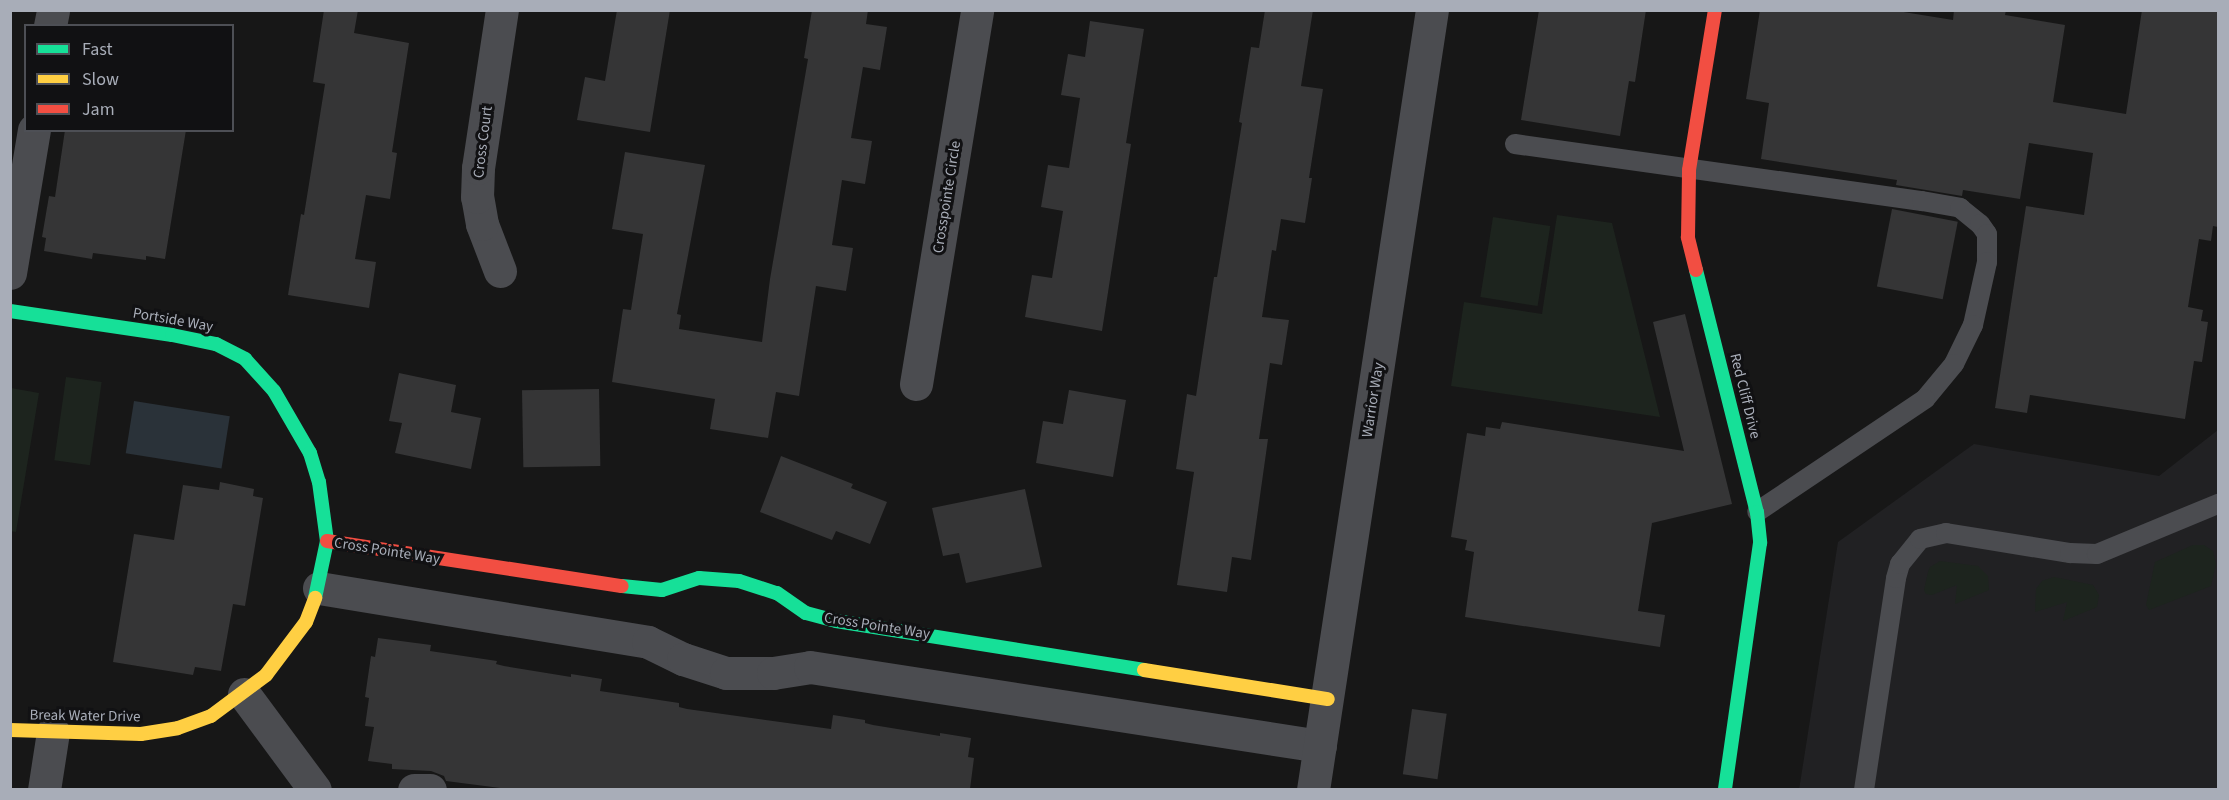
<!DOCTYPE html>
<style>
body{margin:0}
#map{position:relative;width:2229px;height:800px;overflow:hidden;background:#171717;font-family:"Source Sans 3",sans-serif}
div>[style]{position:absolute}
.built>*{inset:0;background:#212123}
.green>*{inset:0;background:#1d241e;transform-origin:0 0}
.water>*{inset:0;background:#2a3239;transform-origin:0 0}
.building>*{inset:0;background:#353536;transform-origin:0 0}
.lane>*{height:20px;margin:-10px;padding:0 10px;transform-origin:10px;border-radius:10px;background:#4b4c50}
.street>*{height:33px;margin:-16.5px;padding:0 16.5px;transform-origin:16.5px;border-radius:16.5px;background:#4b4c50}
.fast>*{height:14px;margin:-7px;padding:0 7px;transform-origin:7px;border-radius:7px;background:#16e098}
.slow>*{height:14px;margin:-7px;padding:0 7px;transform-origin:7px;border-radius:7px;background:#ffcf43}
.jam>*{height:14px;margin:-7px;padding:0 7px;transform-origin:7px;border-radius:7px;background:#f24e42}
span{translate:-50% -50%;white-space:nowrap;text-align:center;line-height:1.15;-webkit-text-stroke:6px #111113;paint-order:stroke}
.street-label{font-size:15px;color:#a8adb8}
.frame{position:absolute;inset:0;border:12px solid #a8adb8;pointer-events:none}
.legend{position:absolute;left:24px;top:24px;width:210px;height:108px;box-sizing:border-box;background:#111113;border:2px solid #4d4f55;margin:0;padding:8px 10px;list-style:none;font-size:18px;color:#a8adb8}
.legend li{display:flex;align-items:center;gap:12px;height:30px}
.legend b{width:30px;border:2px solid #4d4f55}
</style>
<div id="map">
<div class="built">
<i style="clip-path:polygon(2218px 430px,2218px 789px,1799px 790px,1838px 542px,1974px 444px,2159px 476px)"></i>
</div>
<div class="green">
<i style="clip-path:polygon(1557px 215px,1612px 223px,1660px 417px,1451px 386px,1464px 302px,1542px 314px)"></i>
<i style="left:1493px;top:217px;width:58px;height:81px;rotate:9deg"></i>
<i style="left:66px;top:377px;width:36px;height:84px;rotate:8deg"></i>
<i style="clip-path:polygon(11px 388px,39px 393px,16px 532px,10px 531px)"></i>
<i style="clip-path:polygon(2193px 545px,2204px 545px,2213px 551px,2216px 564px,2211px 586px,2149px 610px,2146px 605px,2155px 562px)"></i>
<i style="clip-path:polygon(1940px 561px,1978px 566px,1988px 576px,1989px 590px,1955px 604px,1957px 585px,1932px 595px,1926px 594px,1924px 590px,1928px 572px,1930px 567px)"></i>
<i style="clip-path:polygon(2054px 577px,2093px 585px,2099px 595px,2097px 607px,2063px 621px,2067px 602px,2035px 612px,2036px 589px,2042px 581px)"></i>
</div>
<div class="water">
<i style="left:134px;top:401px;width:97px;height:53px;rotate:9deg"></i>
</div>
<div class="building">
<i style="clip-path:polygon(324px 10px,358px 10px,354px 33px,409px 43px,392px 152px,397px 153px,390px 199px,366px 195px,355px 259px,376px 262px,369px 308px,288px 295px,301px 214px,304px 215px,325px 84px,313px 82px)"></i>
<i style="clip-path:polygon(617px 10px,670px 10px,650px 132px,577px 120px,585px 77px,605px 81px)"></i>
<i style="clip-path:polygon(812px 10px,868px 10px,866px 24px,887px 27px,880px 70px,863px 67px,851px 138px,872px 141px,865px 184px,842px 180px,832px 245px,853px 248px,846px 291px,816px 286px,799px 396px,776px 392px,768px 438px,710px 429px,715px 399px,612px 382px,623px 309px,631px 310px,643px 234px,612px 229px,625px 152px,705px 165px,677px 314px,681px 315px,679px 329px,762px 342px,770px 279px,808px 59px,804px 58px)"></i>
<i style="clip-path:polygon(1265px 10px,1313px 10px,1301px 86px,1323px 89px,1309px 178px,1312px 178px,1305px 223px,1281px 219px,1276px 251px,1272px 250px,1262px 317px,1289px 320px,1282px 365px,1270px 363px,1259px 439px,1268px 439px,1251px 560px,1232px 557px,1227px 592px,1177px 585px,1194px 472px,1176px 469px,1187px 394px,1196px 396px,1214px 277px,1217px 277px,1242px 123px,1239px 122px,1251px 47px,1259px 48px)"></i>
<i style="clip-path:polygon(1539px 10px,1646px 10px,1635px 82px,1629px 81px,1620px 136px,1521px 120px)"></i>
<i style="clip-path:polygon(1760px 10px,1891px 10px,1953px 20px,1954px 10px,2006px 10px,2005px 15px,2065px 25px,2053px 102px,2126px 114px,2142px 10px,2218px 10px,2218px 227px,2213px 226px,2211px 241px,2199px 239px,2188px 307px,2203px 310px,2201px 321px,2208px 322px,2202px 362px,2194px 361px,2185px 419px,2030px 395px,2027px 413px,1995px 408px,2026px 206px,2084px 215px,2093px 153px,2029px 143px,2020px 199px,1963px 190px,1962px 196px,1896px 185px,1897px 180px,1761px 159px,1769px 103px,1746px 99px)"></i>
<i style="clip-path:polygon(1090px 21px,1144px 29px,1126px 143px,1131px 144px,1102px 331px,1025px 317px,1032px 275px,1052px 278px,1063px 211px,1041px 207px,1048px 165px,1069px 168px,1080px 98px,1061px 95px,1068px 54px,1085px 57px)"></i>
<i style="clip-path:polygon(65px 130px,186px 130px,165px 259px,146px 256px,146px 260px,93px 253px,92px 259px,44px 251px,46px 238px,42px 237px,49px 196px,55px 197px)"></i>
<i style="left:1892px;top:209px;width:67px;height:79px;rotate:11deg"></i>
<i style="clip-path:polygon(1685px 314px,1732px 504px,1652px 523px,1638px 611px,1665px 615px,1660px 647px,1465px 617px,1474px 552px,1465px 550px,1467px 540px,1451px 537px,1467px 433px,1485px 436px,1486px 427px,1500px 429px,1502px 422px,1684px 451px,1653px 322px)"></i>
<i style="clip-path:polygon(399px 373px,456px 385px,451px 412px,481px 418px,471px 469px,395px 453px,402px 423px,389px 421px)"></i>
<i style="left:599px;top:389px;width:77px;height:77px;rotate:89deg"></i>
<i style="clip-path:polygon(1069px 390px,1126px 400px,1113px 477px,1036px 463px,1043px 421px,1063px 424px)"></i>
<i style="clip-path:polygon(781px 456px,853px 484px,851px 488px,887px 502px,870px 544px,836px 531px,832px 540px,760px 512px)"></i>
<i style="clip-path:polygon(220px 482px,254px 489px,253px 496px,263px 498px,245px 606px,233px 604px,221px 671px,195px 667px,193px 675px,113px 662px,134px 534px,174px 540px,183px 485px,219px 490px)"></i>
<i style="clip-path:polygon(1025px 489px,1042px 567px,966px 583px,959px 553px,943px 556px,932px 508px)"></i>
<i style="clip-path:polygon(378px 638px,431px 645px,430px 651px,497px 661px,496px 664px,504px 666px,571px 677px,571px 674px,602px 679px,600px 691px,679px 703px,679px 707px,687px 709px,831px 729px,833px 715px,865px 720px,865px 723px,873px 725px,940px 736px,940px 733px,971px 738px,968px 757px,974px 758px,970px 789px,508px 789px,446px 781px,444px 776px,431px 771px,392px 769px,392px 764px,368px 761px,374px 727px,365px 726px,369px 698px,365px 697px,371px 656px,375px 657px)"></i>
<i style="left:1412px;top:709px;width:35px;height:66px;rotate:8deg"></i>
</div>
<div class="lane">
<i style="left:1515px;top:144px;width:411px;rotate:8deg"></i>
<i style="left:1922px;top:201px;width:39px;rotate:10deg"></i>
<i style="left:1960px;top:208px;width:26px;rotate:39deg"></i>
<i style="left:1980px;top:224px;width:12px;rotate:55deg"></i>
<i style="left:1987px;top:234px;width:28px;rotate:90deg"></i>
<i style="left:1987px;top:262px;width:65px;rotate:102.5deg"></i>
<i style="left:1973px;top:325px;width:43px;rotate:116deg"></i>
<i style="left:1954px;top:364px;width:45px;rotate:129.6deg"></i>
<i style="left:1925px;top:399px;width:202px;rotate:146.1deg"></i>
<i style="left:1864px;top:790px;width:214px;rotate:-81.4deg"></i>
<i style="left:1896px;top:578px;width:15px;rotate:-74deg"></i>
<i style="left:1900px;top:564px;width:32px;rotate:-51deg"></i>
<i style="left:1920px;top:539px;width:27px;rotate:-13deg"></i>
<i style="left:1946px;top:533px;width:126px;rotate:9.2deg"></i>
<i style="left:2070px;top:553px;width:27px;rotate:2deg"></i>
<i style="left:2097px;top:554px;width:131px;rotate:-22.5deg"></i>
</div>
<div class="street">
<i style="left:50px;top:26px;width:16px;rotate:-79deg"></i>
<i style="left:500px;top:271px;width:50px;rotate:-111deg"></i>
<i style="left:482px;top:224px;width:27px;rotate:-100deg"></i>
<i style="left:477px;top:197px;width:29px;rotate:-88deg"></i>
<i style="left:478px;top:168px;width:160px;rotate:-81.4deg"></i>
<i style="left:10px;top:273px;width:145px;rotate:-80.5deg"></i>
<i style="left:916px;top:384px;width:379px;rotate:-80.7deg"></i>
<i style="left:319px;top:588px;width:333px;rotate:9.3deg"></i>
<i style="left:648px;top:642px;width:39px;rotate:26deg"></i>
<i style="left:683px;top:659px;width:45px;rotate:18deg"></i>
<i style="left:726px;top:673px;width:47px"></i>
<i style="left:773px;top:673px;width:37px;rotate:-9deg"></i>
<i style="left:810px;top:667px;width:516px;rotate:8.81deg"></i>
<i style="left:244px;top:694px;width:119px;rotate:53.5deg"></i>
<i style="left:44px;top:790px;width:59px;rotate:-81.2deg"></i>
<i style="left:414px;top:790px;width:16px"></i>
<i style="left:1313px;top:790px;width:789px;rotate:-81.33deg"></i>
</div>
<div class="fast">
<i style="left:1696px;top:270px;width:250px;rotate:75.9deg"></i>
<i style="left:1757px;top:512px;width:31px;rotate:84deg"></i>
<i style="left:1760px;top:543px;width:249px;rotate:98.1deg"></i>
<i style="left:10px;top:311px;width:164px;rotate:8.4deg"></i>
<i style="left:172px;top:335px;width:45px;rotate:11.6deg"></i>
<i style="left:216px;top:344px;width:33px;rotate:27deg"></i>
<i style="left:245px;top:359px;width:43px;rotate:47.8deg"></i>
<i style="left:274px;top:391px;width:72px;rotate:59.9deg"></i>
<i style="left:310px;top:453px;width:30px;rotate:73deg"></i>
<i style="left:319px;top:482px;width:60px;rotate:82.3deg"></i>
<i style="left:327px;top:541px;width:58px;rotate:101.9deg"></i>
<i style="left:622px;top:586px;width:40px;rotate:5.7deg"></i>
<i style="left:662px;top:590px;width:39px;rotate:-18deg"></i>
<i style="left:699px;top:578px;width:40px;rotate:4.3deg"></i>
<i style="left:739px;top:581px;width:40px;rotate:18deg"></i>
<i style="left:777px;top:593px;width:35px;rotate:35deg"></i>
<i style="left:806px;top:613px;width:31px;rotate:15deg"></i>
<i style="left:836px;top:621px;width:312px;rotate:9deg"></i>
</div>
<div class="slow">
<i style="left:1144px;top:670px;width:186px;rotate:9deg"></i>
<i style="left:10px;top:730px;width:131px;rotate:1.7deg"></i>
<i style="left:141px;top:734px;width:37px;rotate:-9deg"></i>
<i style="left:178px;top:728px;width:35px;rotate:-20deg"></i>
<i style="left:211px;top:716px;width:69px;rotate:-36.7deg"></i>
<i style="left:266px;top:675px;width:66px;rotate:-53deg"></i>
<i style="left:306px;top:622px;width:26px;rotate:-69deg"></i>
</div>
<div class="jam">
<i style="left:1696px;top:270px;width:34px;rotate:-104deg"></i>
<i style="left:1688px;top:237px;width:67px;rotate:-89.1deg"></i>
<i style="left:1689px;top:170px;width:162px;rotate:-80.8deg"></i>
<i style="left:327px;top:541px;width:298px;rotate:8.7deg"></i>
</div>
<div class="street-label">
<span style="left:483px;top:142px;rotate:-83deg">Cross Court</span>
<span style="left:947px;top:197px;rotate:-81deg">Crosspointe Circle</span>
<span style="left:173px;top:320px;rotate:10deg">Portside Way</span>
<span style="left:1745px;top:396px;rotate:76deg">Red Cliff Drive</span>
<span style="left:1373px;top:400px;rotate:-81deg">Warrior Way</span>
<span style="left:387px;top:551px;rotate:9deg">Cross Pointe Way</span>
<span style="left:877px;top:626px;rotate:9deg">Cross Pointe Way</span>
<span style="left:85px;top:716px;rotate:1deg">Break Water Drive</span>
</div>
<div class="frame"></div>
<ul class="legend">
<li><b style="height:8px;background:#16e098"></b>Fast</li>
<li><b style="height:8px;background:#ffcf43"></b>Slow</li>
<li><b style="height:8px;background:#f24e42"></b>Jam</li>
</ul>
</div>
